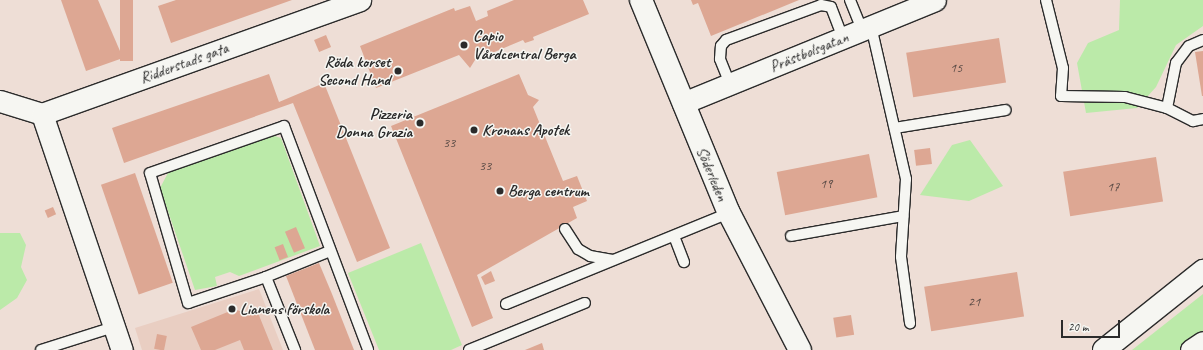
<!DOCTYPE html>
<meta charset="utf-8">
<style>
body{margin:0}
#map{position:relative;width:1203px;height:350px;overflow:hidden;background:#eeded6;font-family:Caveat,sans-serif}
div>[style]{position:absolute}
.built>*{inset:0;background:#e9cec2}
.green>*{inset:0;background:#bbeaa9}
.building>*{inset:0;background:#dda793;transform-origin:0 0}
.roads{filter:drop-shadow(1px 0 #2b2b2b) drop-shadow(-1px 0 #2b2b2b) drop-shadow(0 1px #2b2b2b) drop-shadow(0 -1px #2b2b2b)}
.lane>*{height:10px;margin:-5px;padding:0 5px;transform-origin:5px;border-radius:5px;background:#f6f6f2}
.street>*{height:21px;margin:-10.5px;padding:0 10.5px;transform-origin:10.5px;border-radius:10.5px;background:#f6f6f2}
.secondary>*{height:22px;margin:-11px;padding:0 11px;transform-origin:11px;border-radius:11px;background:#f6f6f2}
.dots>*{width:11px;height:11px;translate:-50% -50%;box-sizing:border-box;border:2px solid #f6f6f2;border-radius:50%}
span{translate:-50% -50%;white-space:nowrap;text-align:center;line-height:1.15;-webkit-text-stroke:3px #f6f6f2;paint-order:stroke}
.number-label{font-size:14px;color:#584a45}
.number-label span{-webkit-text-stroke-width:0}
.poi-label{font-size:16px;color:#2b2b2b;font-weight:700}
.left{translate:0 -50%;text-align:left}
.right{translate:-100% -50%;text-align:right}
.street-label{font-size:16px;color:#2b2b2b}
.scale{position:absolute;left:1061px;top:320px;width:59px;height:18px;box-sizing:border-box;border:2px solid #2b2b2b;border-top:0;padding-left:5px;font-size:12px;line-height:14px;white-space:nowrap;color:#2b2b2b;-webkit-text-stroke:3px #f6f6f2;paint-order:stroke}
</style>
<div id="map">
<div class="built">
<i style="clip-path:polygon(259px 289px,283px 350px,142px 350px,135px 328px)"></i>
</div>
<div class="green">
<i style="clip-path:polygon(1120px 0,1203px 0,1203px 26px,1176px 45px,1156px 87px,1137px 108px,1086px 113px,1077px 63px,1088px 43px,1119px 30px)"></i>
<i style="clip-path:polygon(268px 134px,281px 138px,320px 246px,239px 276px,230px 272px,215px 277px,217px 286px,195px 290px,160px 188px,169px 171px)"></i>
<i style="clip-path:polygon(970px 140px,1003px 186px,969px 201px,920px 195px,952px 145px)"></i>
<i style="clip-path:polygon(0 233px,20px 233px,26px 245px,21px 267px,27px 280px,17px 298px,0 310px)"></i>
<i style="clip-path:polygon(421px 243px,462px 345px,451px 350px,379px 350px,348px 273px)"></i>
<i style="clip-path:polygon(1203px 294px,1203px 337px,1185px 350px,1132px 350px)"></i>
</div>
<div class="building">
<i style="clip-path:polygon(61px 0,98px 0,123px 58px,86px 71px)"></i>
<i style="left:120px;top:0;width:13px;height:61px"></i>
<i style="clip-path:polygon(176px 0,292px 0,171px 43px,158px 6px)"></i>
<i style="clip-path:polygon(514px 0,583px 0,589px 14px,533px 37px,534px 40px,525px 43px,523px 40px,475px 60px,470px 68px,459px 55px,376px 88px,360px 46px,454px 8px,455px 11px,470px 6px,476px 21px,488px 16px,487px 11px)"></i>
<i style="clip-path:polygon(691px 0,799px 0,711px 36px,698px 3px,693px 5px)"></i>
<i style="left:326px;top:35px;width:13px;height:13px;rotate:67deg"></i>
<i style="left:999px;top:38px;width:45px;height:94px;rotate:81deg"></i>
<i style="clip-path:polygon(1203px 51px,1203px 96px,1202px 96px,1195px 52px)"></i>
<i style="clip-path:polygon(269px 74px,279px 102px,324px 83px,390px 248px,357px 262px,293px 103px,124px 163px,112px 128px)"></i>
<i style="clip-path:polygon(519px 74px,528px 95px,539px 100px,533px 107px,563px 181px,577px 176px,587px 201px,573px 207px,577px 218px,477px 275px,493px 318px,472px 327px,391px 126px)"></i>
<i style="left:930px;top:148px;width:16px;height:16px;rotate:83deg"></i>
<i style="left:869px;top:154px;width:44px;height:94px;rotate:79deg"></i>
<i style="left:1156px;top:157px;width:45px;height:94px;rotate:81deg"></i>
<i style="left:135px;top:173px;width:116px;height:36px;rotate:71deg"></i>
<i style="left:53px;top:207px;width:8px;height:9px;rotate:67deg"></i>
<i style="left:296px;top:227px;width:23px;height:12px;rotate:67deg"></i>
<i style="left:283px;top:244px;width:14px;height:9px;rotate:69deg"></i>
<i style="clip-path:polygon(319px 263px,332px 294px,354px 350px,315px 350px,286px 276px)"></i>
<i style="clip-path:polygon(491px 271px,495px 281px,485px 285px,481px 277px)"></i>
<i style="left:1017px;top:272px;width:45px;height:94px;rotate:81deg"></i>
<i style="clip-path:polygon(256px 308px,273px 350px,244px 350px,240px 340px,215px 350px,201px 350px,191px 327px,235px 309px,244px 313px)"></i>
<i style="left:851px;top:315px;width:20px;height:18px;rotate:81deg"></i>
<i style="left:157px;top:334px;width:10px;height:15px;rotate:11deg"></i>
<i style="clip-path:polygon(542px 343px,544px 350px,525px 350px)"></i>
</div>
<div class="roads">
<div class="lane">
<i style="left:850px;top:0;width:32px;rotate:68deg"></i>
<i style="left:1046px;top:0;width:70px;rotate:76deg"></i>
<i style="left:1063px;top:68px;width:28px;rotate:94deg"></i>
<i style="left:1061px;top:96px;width:64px;rotate:0.9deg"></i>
<i style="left:1125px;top:97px;width:43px;rotate:14.7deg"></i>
<i style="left:1167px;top:108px;width:29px;rotate:27deg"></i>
<i style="left:1193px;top:121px;width:10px;rotate:-11deg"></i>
<i style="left:871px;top:26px;width:157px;rotate:77.1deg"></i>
<i style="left:906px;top:179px;width:78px;rotate:93.7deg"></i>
<i style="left:901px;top:257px;width:67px;rotate:82.2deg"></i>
<i style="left:730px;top:84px;width:27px;rotate:-112deg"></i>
<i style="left:720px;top:59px;width:13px;rotate:-86deg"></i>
<i style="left:721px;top:46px;width:8px;rotate:-50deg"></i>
<i style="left:726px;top:40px;width:101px;rotate:-20.2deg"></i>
<i style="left:821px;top:5px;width:10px;rotate:11deg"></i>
<i style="left:831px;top:7px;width:33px;rotate:69deg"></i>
<i style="left:1167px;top:108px;width:46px;rotate:-78.7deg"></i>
<i style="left:1176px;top:63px;width:21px;rotate:-53deg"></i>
<i style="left:1189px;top:46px;width:15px;rotate:-23deg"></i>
<i style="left:895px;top:128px;width:112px;rotate:-9.2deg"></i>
<i style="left:565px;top:229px;width:24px;rotate:57deg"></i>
<i style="left:578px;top:249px;width:14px;rotate:30deg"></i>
<i style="left:590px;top:256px;width:23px;rotate:10deg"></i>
<i style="left:674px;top:236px;width:28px;rotate:69deg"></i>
<i style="left:791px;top:236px;width:114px;rotate:-10.1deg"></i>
<i style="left:330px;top:251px;width:69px;rotate:157.9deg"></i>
<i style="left:266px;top:277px;width:82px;rotate:161.6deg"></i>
<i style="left:188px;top:303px;width:135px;rotate:-106.3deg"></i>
<i style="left:150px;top:173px;width:142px;rotate:-19.3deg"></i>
<i style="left:284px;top:126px;width:239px;rotate:69.4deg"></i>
<i style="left:266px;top:277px;width:79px;rotate:68.3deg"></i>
<i style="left:506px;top:304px;width:241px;rotate:-22.2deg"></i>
<i style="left:41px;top:350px;width:77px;rotate:-17.5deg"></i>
<i style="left:469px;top:350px;width:125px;rotate:-22.1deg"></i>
</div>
<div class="street">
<i style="left:0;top:101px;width:44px;rotate:17.2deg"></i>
<i style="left:42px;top:114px;width:338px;rotate:-19.7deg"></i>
<i style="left:683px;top:103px;width:272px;rotate:-22.2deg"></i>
<i style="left:42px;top:114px;width:249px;rotate:71.3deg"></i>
<i style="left:1191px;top:350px;width:14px;rotate:-34deg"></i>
</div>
<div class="secondary">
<i style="left:641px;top:0;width:230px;rotate:67.6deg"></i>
<i style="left:729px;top:213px;width:154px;rotate:62.6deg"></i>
<i style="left:1104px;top:350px;width:127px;rotate:-38.6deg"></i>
</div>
</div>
<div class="dots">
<i style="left:464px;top:45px;background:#2b2b2b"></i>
<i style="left:398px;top:71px;background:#2b2b2b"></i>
<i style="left:420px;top:123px;background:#2b2b2b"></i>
<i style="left:474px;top:130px;background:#2b2b2b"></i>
<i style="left:500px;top:191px;background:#2b2b2b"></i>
<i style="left:232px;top:309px;background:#2b2b2b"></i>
</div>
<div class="number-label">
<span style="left:956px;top:68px">15</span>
<span style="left:449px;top:143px">33</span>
<span style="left:485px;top:166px">33</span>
<span style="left:826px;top:184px">19</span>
<span style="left:1113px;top:187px">17</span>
<span style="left:974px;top:302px">21</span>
</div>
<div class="poi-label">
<span class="left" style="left:473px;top:45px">Capio<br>Vårdcentral Berga</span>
<span class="right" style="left:390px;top:71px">Röda korset<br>Second Hand</span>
<span class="right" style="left:412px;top:123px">Pizzeria<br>Donna Grazia</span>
<span class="left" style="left:482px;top:130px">Kronans Apotek</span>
<span class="left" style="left:508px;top:191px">Berga centrum</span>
<span class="left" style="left:240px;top:309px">Lianens förskola</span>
</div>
<div class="street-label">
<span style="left:809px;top:52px;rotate:-22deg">Prästbolsgatan</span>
<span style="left:184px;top:63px;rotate:-20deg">Ridderstads gata</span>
<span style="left:712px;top:174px;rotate:67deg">Söderleden</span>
</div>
<div class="scale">20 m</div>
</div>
